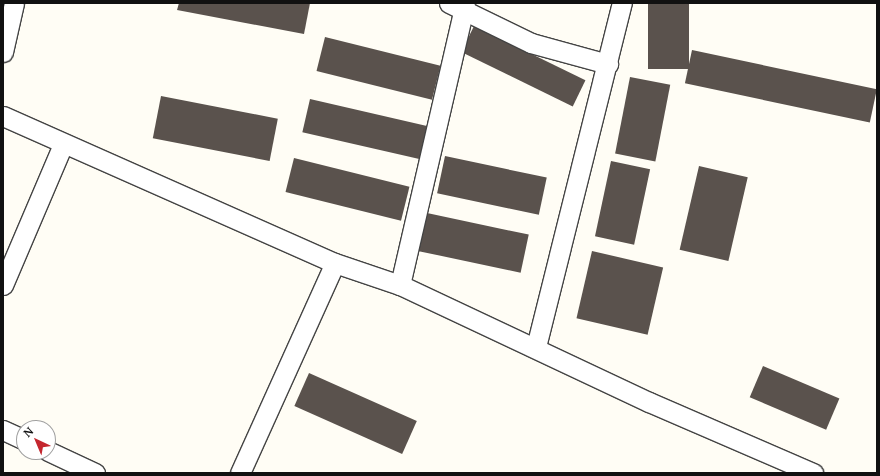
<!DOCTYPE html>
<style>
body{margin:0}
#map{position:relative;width:880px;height:476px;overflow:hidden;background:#fffdf5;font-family:"Noto Serif",serif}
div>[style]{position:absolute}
.building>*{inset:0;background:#5a524d;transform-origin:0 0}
.roads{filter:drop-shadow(1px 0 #444) drop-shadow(-1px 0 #444) drop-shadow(0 1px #444) drop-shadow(0 -1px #444)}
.minor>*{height:19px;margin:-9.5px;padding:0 9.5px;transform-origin:9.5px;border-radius:9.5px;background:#fff}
span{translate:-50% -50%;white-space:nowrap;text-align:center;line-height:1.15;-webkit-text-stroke:4px #fff;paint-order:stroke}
.frame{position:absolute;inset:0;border:4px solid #111;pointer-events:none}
.north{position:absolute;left:16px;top:420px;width:40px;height:40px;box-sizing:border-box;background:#fff;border:1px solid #a0a0a0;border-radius:50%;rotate:316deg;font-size:11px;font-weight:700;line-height:16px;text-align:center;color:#111}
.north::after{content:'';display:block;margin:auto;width:14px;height:18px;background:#c4262e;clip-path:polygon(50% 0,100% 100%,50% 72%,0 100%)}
</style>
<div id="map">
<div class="building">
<i style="clip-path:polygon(179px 3px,310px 3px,304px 34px,177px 10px)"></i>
<i style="left:648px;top:3px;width:41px;height:66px"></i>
<i style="left:474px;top:26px;width:124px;height:29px;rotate:26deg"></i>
<i style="left:325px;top:37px;width:119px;height:35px;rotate:14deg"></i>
<i style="left:692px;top:50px;width:189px;height:34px;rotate:12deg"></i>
<i style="left:630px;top:77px;width:41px;height:78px;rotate:11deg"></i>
<i style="left:161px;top:96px;width:119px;height:43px;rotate:11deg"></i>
<i style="left:310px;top:99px;width:120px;height:34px;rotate:13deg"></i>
<i style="left:445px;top:156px;width:104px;height:38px;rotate:12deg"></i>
<i style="left:294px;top:158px;width:119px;height:35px;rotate:14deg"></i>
<i style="left:611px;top:161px;width:40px;height:77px;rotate:12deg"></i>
<i style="left:699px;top:166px;width:50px;height:86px;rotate:13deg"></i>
<i style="left:427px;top:213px;width:104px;height:39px;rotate:12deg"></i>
<i style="left:592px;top:251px;width:73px;height:69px;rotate:13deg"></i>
<i style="left:763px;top:366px;width:83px;height:34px;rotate:23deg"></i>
<i style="left:309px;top:373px;width:118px;height:36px;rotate:24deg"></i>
</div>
<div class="roads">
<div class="minor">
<i style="left:449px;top:3px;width:91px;rotate:26deg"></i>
<i style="left:531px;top:43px;width:80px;rotate:15.3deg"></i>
<i style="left:3px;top:52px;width:50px;rotate:-77.3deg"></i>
<i style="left:3px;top:116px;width:363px;rotate:23.9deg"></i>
<i style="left:335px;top:263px;width:69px;rotate:18.7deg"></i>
<i style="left:400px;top:285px;width:275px;rotate:25.2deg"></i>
<i style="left:649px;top:402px;width:179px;rotate:23.4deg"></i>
<i style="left:3px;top:285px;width:153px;rotate:-66.9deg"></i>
<i style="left:400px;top:285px;width:289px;rotate:-77deg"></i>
<i style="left:536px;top:347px;width:355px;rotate:-76deg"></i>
<i style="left:3px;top:430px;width:23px;rotate:25deg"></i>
<i style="left:48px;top:451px;width:52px;rotate:25.1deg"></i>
<i style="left:240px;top:473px;width:230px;rotate:-65.7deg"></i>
</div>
</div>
<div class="frame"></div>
<div class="north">N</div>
</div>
